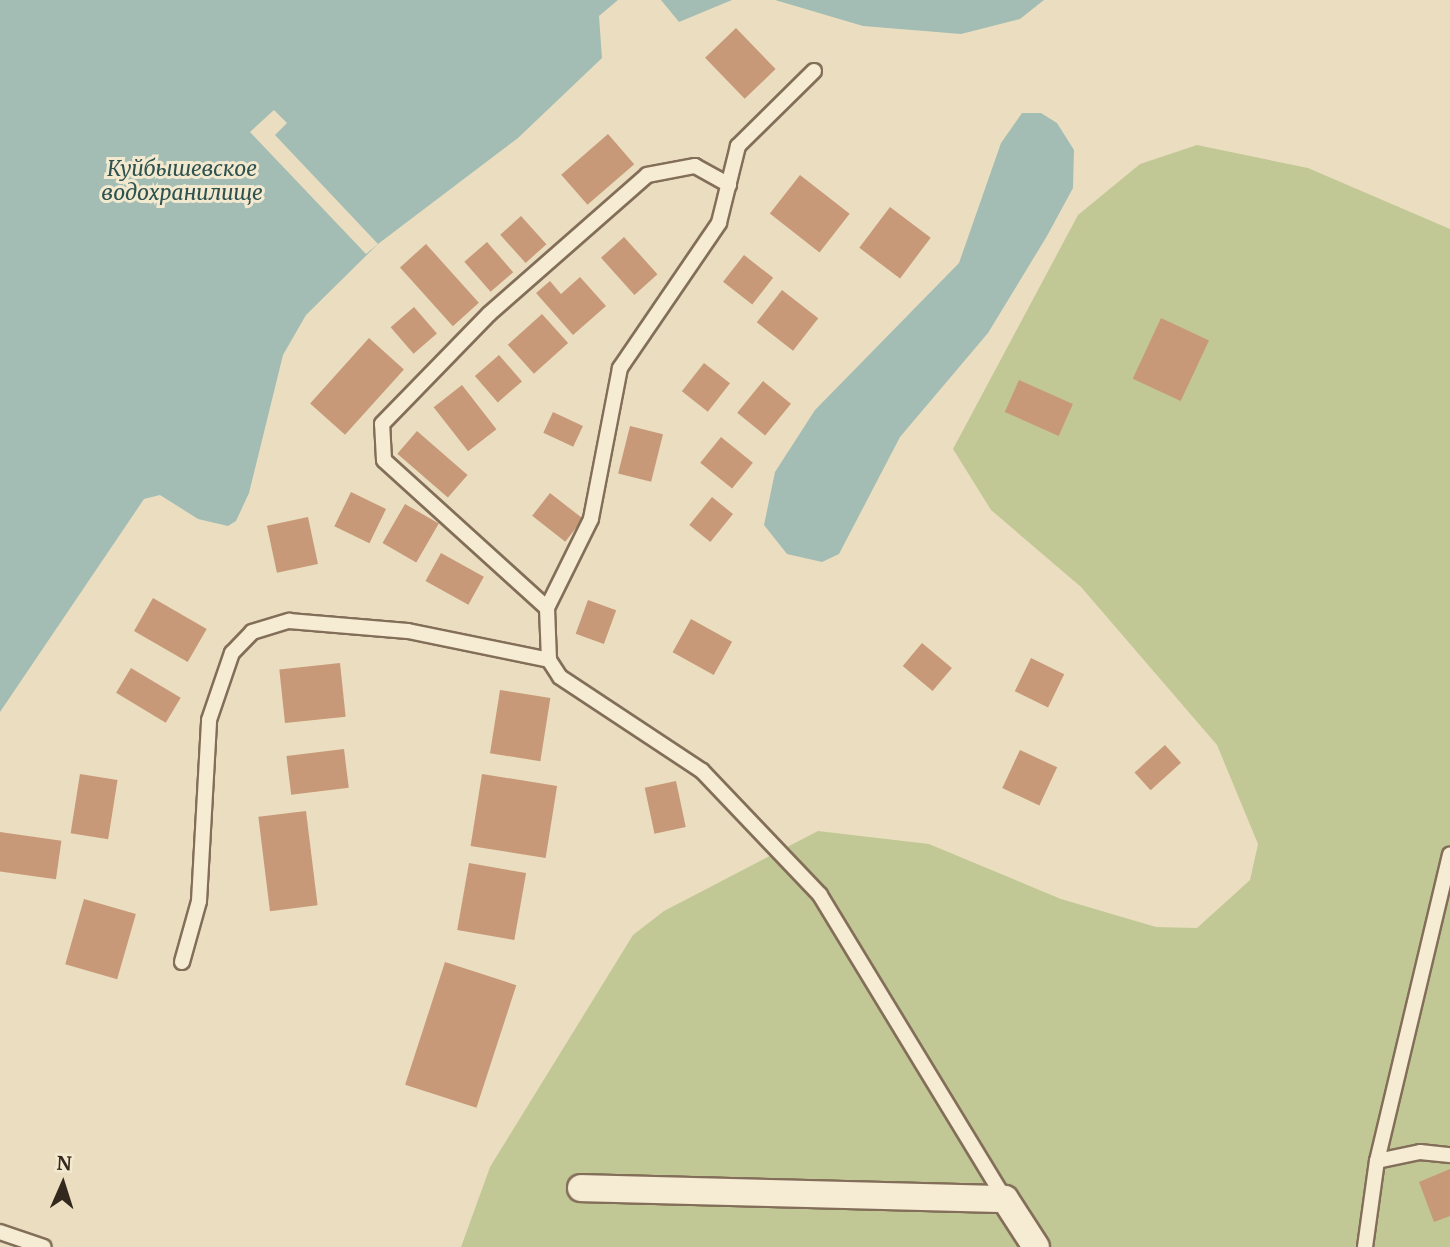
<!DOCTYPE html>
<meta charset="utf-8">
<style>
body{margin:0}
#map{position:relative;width:1450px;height:1247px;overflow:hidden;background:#ebdec0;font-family:Merriweather,serif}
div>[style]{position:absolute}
.green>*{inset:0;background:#c2c895}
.water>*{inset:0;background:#a3bdb5}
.pier>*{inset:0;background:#ebdec0}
.building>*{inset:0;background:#c79978;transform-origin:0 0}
.roads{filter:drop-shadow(2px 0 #836f59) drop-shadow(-2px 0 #836f59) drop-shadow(0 2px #836f59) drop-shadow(0 -2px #836f59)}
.lane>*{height:14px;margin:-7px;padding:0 7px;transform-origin:7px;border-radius:7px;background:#f6ecd3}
.street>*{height:26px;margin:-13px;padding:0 13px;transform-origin:13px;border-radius:13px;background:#f6ecd3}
span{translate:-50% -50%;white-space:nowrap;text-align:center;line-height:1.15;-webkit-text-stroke:6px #f3e9cf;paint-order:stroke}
.water-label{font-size:21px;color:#2d5250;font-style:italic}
.north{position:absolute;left:28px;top:1149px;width:70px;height:70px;-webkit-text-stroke:5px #f3e9cf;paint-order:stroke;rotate:3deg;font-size:19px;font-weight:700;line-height:28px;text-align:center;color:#33281d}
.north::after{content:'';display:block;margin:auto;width:24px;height:32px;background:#33281d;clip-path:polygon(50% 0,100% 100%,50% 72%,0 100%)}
</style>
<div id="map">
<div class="green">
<i style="clip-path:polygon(1197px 145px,1308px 168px,1450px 229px,1450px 1247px,461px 1247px,490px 1167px,633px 935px,664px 911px,818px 831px,929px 844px,1061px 899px,1156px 927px,1197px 928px,1250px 880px,1258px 844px,1217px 745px,1081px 587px,991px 510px,953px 449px,1078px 215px,1140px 164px)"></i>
</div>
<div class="water">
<i style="clip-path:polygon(0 0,618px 0,599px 16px,602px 58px,518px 138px,378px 244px,306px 315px,283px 355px,249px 493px,236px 521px,228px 526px,198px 519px,160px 495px,144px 499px,0 712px)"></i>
<i style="clip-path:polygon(661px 0,732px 0,679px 22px)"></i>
<i style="clip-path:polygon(775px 0,1044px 0,1020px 19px,961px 34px,863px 26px)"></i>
<i style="clip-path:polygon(1022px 113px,1041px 113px,1057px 123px,1074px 150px,1073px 188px,1047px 236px,988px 333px,900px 437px,839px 554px,822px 562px,787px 554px,764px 525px,775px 472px,815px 410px,959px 263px,1001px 143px)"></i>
</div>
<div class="pier">
<i style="clip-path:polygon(274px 110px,287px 123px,275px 135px,378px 244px,366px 254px,250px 132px)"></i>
</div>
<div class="building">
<i style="left:736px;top:28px;width:57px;height:43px;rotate:46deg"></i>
<i style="left:608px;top:134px;width:40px;height:62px;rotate:49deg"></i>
<i style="left:800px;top:175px;width:63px;height:49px;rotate:38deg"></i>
<i style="left:890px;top:207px;width:51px;height:51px;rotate:37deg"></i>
<i style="left:521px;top:216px;width:38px;height:28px;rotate:48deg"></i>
<i style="left:624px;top:237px;width:50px;height:31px;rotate:48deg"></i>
<i style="left:487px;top:242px;width:40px;height:30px;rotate:49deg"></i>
<i style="left:426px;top:244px;width:79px;height:35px;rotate:48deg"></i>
<i style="left:744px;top:255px;width:37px;height:34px;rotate:38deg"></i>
<i style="clip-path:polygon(580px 277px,606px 306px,573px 335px,536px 293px,550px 281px,561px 294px)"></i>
<i style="left:782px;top:290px;width:46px;height:41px;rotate:38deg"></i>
<i style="left:414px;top:307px;width:35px;height:31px;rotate:49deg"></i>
<i style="left:542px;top:314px;width:39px;height:46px;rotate:48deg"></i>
<i style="left:1161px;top:318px;width:53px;height:67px;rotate:25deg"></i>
<i style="left:369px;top:338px;width:47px;height:88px;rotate:42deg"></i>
<i style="left:499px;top:355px;width:35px;height:32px;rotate:49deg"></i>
<i style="left:704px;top:363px;width:33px;height:36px;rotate:38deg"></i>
<i style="left:1019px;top:380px;width:59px;height:35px;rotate:24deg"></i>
<i style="left:763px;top:381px;width:36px;height:41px;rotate:39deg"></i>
<i style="left:462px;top:385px;width:56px;height:36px;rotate:52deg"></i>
<i style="left:553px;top:412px;width:33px;height:23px;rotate:25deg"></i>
<i style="left:630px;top:426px;width:34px;height:49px;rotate:14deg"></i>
<i style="left:417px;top:431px;width:67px;height:30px;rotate:41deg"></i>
<i style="left:721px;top:437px;width:41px;height:33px;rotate:39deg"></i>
<i style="left:351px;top:492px;width:39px;height:38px;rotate:26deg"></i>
<i style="left:550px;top:493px;width:42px;height:29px;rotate:38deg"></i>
<i style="left:712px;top:497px;width:27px;height:36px;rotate:39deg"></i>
<i style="left:405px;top:504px;width:39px;height:45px;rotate:30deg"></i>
<i style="left:308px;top:517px;width:48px;height:42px;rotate:78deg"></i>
<i style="left:441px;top:553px;width:49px;height:32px;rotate:29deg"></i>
<i style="left:153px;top:598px;width:62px;height:38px;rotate:30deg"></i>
<i style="left:588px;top:600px;width:30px;height:36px;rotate:20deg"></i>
<i style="left:691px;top:619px;width:47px;height:38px;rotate:29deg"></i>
<i style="left:922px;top:643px;width:39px;height:30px;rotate:40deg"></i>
<i style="left:1031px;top:658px;width:37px;height:37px;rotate:26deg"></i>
<i style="left:340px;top:663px;width:54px;height:61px;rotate:84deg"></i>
<i style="left:131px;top:668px;width:58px;height:29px;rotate:31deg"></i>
<i style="left:500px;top:690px;width:51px;height:64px;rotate:9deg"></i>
<i style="left:1165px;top:745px;width:24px;height:41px;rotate:48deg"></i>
<i style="left:344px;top:749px;width:39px;height:58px;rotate:83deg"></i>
<i style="left:1020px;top:750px;width:41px;height:42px;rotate:25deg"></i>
<i style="left:80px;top:774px;width:38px;height:60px;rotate:9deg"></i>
<i style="left:482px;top:774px;width:76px;height:73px;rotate:9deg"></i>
<i style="left:676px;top:781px;width:47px;height:32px;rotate:78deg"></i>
<i style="left:306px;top:811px;width:95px;height:48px;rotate:83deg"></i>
<i style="left:0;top:832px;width:62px;height:39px;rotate:8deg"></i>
<i style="left:469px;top:863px;width:58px;height:68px;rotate:10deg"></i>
<i style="left:84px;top:899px;width:54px;height:68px;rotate:16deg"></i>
<i style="left:445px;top:962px;width:75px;height:129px;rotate:18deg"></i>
<i style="clip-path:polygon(1450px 1169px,1450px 1216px,1434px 1222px,1419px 1182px)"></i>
</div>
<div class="roads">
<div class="lane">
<i style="left:814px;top:71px;width:107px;rotate:135.4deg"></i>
<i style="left:738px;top:146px;width:79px;rotate:103.9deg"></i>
<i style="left:719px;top:223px;width:176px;rotate:124.3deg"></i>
<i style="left:620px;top:368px;width:154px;rotate:100.9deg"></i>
<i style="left:591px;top:519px;width:99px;rotate:116.3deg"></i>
<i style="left:547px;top:608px;width:52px;rotate:87.8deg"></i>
<i style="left:549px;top:660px;width:20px;rotate:57deg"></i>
<i style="left:560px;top:677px;width:170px;rotate:33.5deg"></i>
<i style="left:702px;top:771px;width:171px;rotate:46.4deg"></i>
<i style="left:820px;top:895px;width:356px;rotate:58.7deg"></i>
<i style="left:547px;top:608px;width:220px;rotate:-137.8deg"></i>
<i style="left:384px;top:460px;width:36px;rotate:-93deg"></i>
<i style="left:382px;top:424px;width:153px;rotate:-45.8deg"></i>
<i style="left:489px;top:314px;width:210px;rotate:-41.3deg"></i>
<i style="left:647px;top:175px;width:49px;rotate:-10.6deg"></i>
<i style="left:695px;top:166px;width:39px;rotate:29deg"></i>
<i style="left:182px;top:962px;width:63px;rotate:-74.4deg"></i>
<i style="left:199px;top:901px;width:181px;rotate:-86.8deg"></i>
<i style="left:209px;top:720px;width:71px;rotate:-71.1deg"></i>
<i style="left:232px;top:653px;width:29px;rotate:-46deg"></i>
<i style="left:252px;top:632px;width:39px;rotate:-17deg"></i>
<i style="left:289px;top:621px;width:119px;rotate:4.8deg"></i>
<i style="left:408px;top:631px;width:144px;rotate:11.6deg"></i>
<i style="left:1377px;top:1161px;width:44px;rotate:-11.8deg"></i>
<i style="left:1420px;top:1152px;width:30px;rotate:6deg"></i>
<i style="left:0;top:1232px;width:46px;rotate:18.8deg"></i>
<i style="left:1365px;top:1247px;width:87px;rotate:-82.1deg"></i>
<i style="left:1377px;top:1161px;width:315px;rotate:-76.6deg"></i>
</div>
<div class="street">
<i style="left:581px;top:1188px;width:424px;rotate:1.5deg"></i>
<i style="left:1005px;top:1199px;width:57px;rotate:57.1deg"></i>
</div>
</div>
<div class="water-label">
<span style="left:182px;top:181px">Куйбышевское<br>водохранилище</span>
</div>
<div class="north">N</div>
</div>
